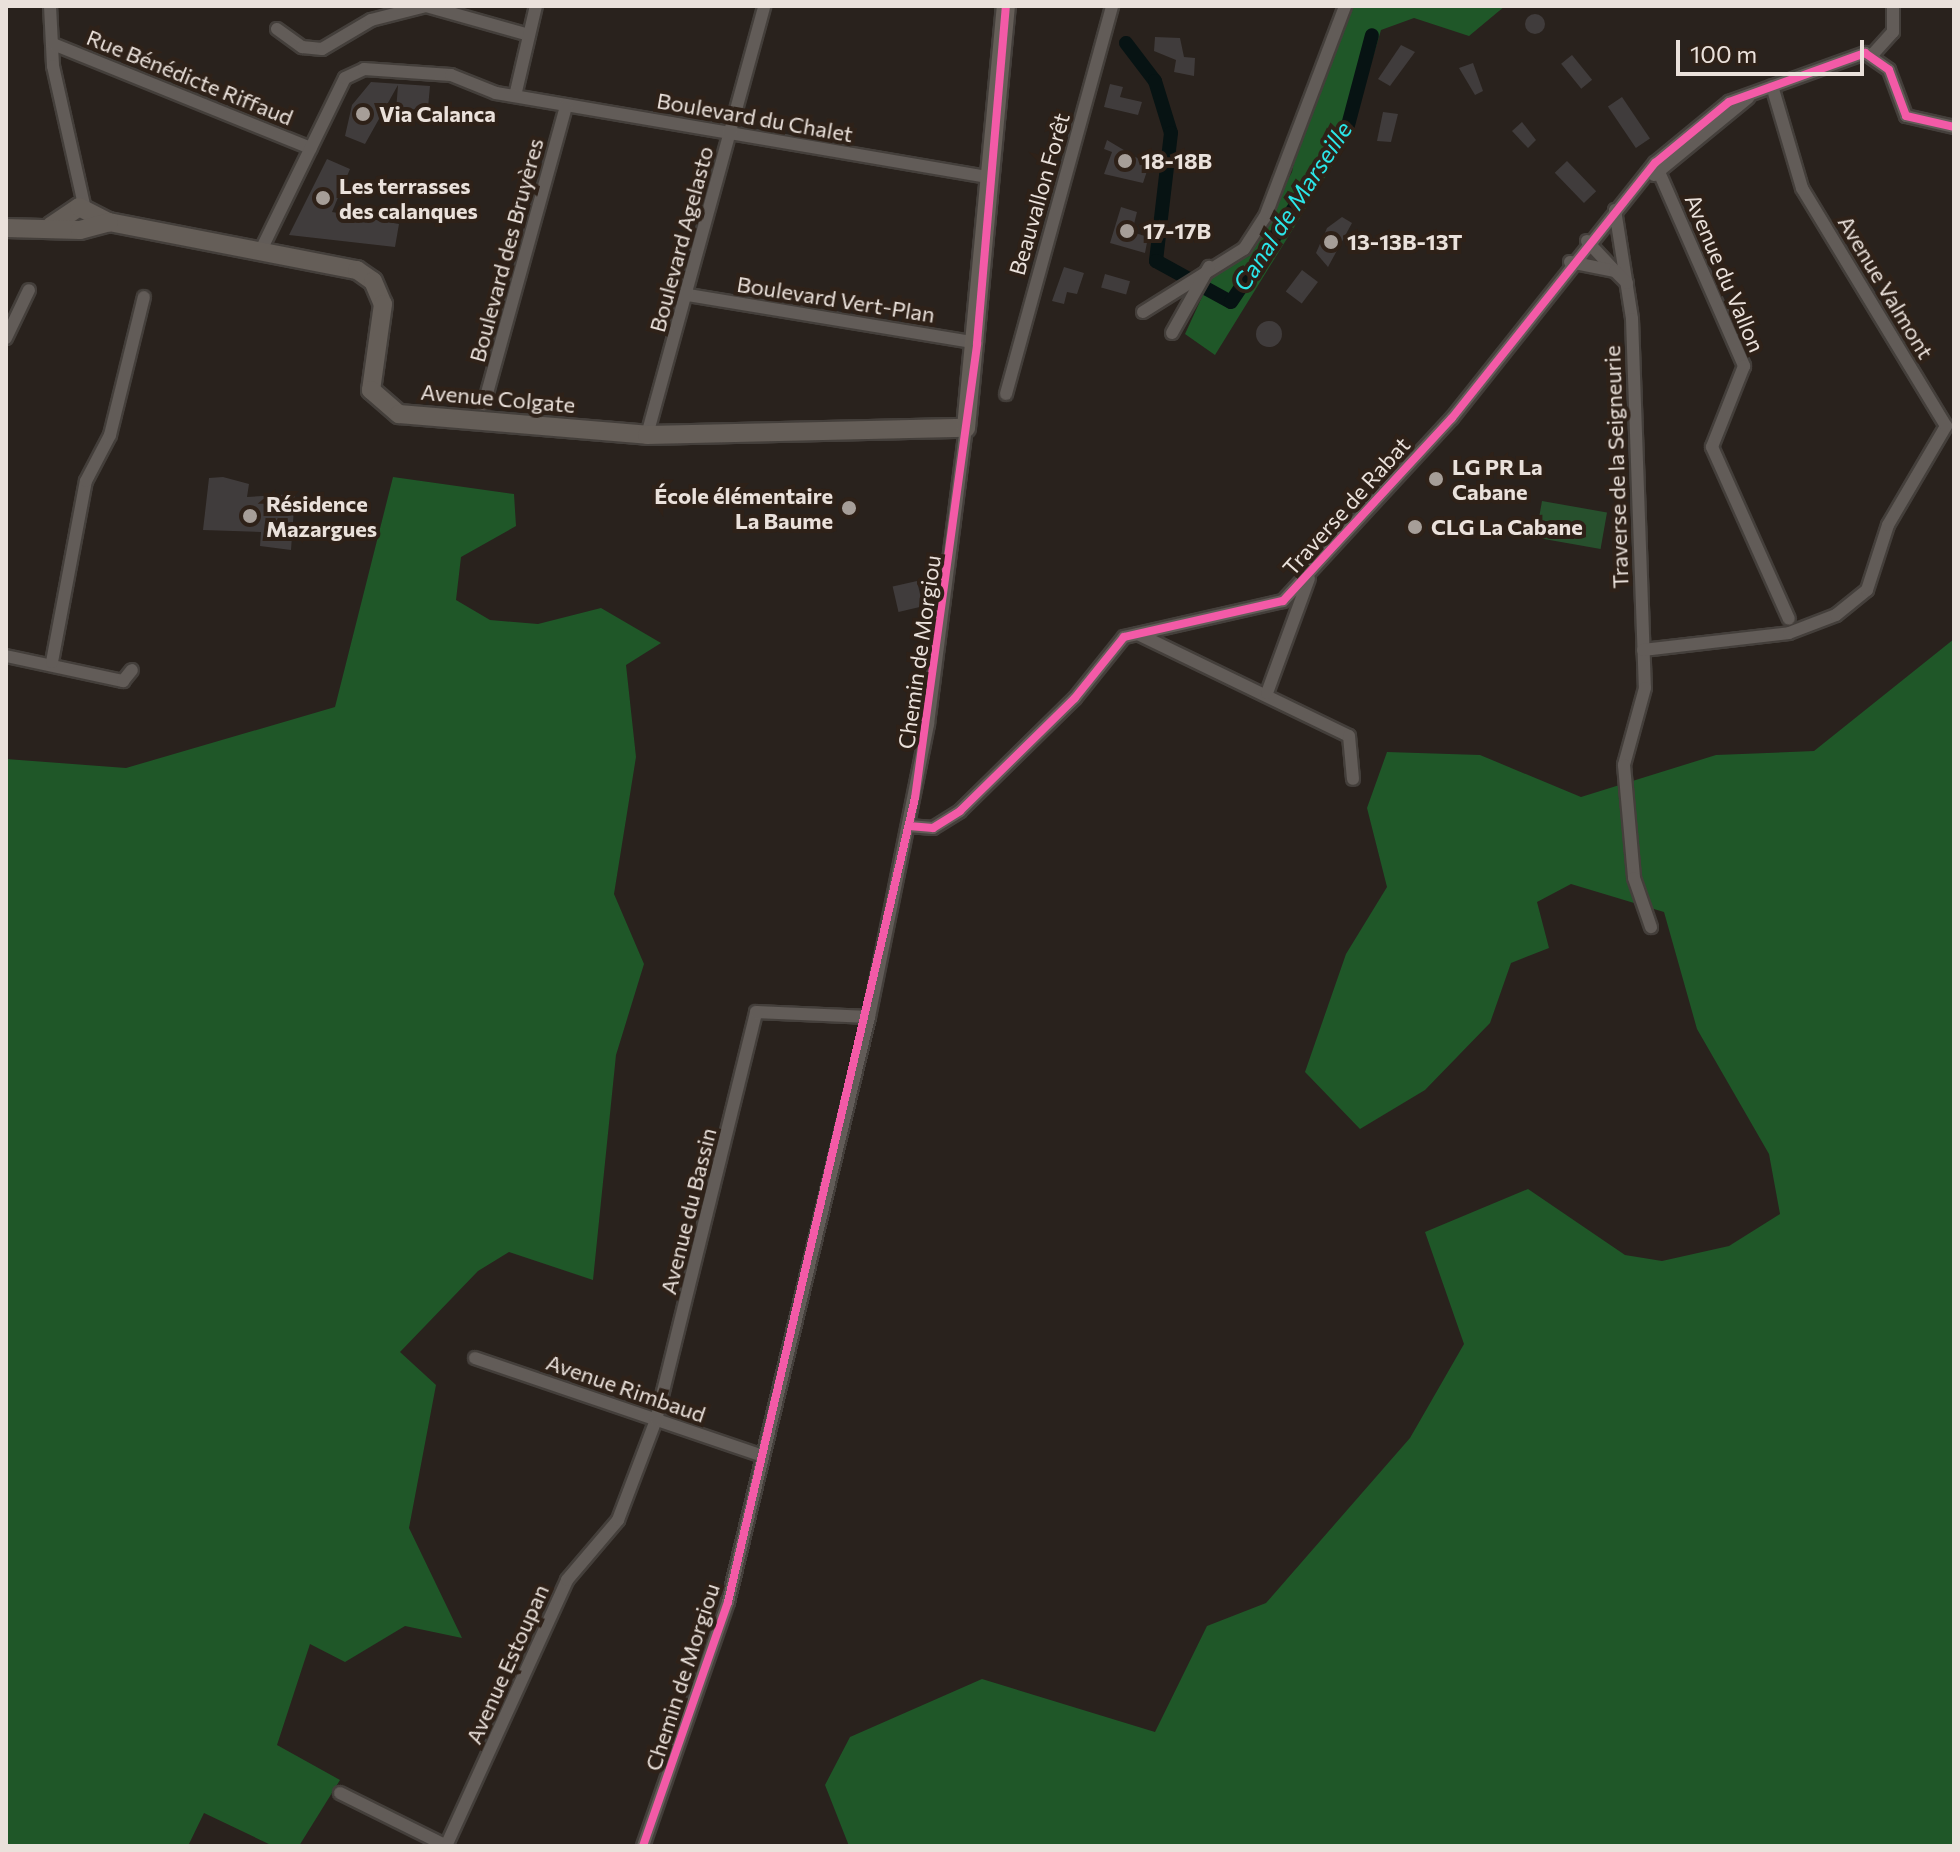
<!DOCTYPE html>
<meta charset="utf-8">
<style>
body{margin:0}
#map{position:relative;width:1960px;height:1852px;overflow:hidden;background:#29221d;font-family:Commissioner,sans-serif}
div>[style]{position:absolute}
.green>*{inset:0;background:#27502d;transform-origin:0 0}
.forest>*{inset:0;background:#1f5728}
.canal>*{height:14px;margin:-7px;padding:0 7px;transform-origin:7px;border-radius:7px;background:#071313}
.building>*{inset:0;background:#403c3c;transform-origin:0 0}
.round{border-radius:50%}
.roads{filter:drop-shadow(2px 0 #443f3b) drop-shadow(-2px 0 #443f3b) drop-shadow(0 2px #443f3b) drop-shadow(0 -2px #443f3b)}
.street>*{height:12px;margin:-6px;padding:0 6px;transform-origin:6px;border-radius:6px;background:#625c58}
.secondary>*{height:18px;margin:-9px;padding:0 9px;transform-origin:9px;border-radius:9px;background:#655e58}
.cycleway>*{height:8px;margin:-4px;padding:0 4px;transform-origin:4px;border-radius:4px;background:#f35aa7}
.dots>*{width:22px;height:22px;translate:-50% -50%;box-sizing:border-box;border:4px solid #2e2118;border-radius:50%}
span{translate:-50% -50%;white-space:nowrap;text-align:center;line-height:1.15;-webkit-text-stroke:8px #2e2118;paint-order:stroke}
.street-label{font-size:22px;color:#eae1db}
.poi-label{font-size:22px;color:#eae1db;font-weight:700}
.left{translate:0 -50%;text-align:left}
.right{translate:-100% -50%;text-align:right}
.water-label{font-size:24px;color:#2be6e9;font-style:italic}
.frame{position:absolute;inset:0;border:8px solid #eae1db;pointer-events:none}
.scale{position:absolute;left:1676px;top:40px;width:188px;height:36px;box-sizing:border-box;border:4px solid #eae1db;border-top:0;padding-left:10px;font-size:24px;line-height:28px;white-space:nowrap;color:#eae1db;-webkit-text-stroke:6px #2e2118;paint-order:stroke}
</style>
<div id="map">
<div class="green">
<i style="left:1542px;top:501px;width:66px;height:37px;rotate:10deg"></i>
</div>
<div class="forest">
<i style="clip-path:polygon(1354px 6px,1505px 6px,1469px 36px,1414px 18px,1381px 30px,1348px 140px,1215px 355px,1185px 334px,1213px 273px,1249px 256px,1292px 172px,1300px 133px)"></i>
<i style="clip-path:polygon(393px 477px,514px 494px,516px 526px,461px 557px,456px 600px,490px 620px,538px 624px,601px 608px,661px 643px,626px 665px,636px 757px,614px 894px,644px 964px,616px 1055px,593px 1280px,509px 1252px,478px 1271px,400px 1352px,436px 1385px,409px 1528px,462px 1638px,405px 1626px,345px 1662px,310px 1644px,277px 1745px,340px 1780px,299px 1846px,273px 1846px,204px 1813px,188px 1846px,6px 1846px,6px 759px,126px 768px,335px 707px)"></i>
<i style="clip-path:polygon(1954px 639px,1954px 1846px,849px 1846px,825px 1785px,850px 1737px,982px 1679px,1155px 1732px,1207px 1626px,1266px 1603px,1410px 1438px,1464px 1344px,1425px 1232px,1528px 1189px,1625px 1255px,1662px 1261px,1729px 1246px,1780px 1214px,1769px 1154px,1697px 1029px,1664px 912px,1571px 884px,1537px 902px,1549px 948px,1511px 963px,1490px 1023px,1425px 1090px,1360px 1129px,1305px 1072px,1346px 954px,1387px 887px,1367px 808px,1387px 752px,1480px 755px,1581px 797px,1716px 755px,1814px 751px)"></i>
</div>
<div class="canal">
<i style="left:1126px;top:43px;width:48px;rotate:52.7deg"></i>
<i style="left:1155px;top:81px;width:54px;rotate:72.9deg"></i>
<i style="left:1171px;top:133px;width:129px;rotate:96.7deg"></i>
<i style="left:1156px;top:261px;width:85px;rotate:28.7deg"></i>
<i style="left:1231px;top:302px;width:208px;rotate:-56.2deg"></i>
<i style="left:1347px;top:129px;width:97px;rotate:-75.1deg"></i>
</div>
<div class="building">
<i class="round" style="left:1525px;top:14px;width:20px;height:20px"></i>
<i style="clip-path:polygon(1155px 37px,1180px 38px,1184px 57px,1195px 58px,1194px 76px,1174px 72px,1176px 60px,1154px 51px)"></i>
<i style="clip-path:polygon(1401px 45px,1415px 52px,1390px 86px,1378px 79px)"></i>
<i style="left:1572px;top:55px;width:32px;height:14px;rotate:51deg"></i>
<i style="clip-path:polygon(1473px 63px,1483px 91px,1475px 95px,1459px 68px)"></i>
<i style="clip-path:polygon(371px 82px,430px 86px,428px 108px,396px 111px,398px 85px,365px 144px,345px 136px,352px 105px)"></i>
<i style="clip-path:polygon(1110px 84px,1123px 87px,1120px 97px,1142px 102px,1138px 115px,1104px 107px)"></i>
<i style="left:1622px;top:97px;width:50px;height:17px;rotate:56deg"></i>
<i style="clip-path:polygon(1383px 112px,1398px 114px,1391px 142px,1377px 141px)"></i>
<i style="clip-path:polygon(1522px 122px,1536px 140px,1528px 148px,1512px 131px)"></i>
<i style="clip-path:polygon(1107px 140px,1149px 165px,1143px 183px,1104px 174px,1112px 152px,1104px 149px)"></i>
<i style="clip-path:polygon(327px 159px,350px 169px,332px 212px,399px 224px,395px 247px,289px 235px)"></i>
<i style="left:1567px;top:161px;width:42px;height:17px;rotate:46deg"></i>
<i style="clip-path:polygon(1121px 207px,1137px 212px,1132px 232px,1148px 237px,1145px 253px,1110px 243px)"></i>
<i style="clip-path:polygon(1342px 217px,1352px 223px,1328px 267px,1316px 253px,1327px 228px)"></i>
<i style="clip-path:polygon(1064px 267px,1084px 273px,1077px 294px,1067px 292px,1064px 304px,1052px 301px)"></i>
<i style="left:1302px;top:270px;width:20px;height:27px;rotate:37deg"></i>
<i style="left:1105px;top:274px;width:26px;height:14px;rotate:16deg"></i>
<i class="round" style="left:1256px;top:321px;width:26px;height:26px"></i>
<i style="clip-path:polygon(223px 477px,249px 484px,247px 497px,295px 494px,291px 550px,260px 546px,261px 532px,203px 530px,209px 478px)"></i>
<i style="left:917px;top:581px;width:26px;height:25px;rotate:77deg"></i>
</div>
<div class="roads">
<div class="street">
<i style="left:50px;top:6px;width:60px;rotate:87.1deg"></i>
<i style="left:53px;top:66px;width:147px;rotate:77.4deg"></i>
<i style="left:277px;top:29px;width:31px;rotate:36deg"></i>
<i style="left:302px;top:47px;width:20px;rotate:6deg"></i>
<i style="left:322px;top:49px;width:57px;rotate:-30.6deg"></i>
<i style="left:371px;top:20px;width:57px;rotate:-14.3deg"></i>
<i style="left:426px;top:6px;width:107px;rotate:15.7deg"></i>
<i style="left:53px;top:44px;width:278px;rotate:22deg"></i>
<i style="left:1873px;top:54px;width:30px;rotate:-48deg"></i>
<i style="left:1893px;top:32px;width:26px;rotate:-90deg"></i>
<i style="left:515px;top:96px;width:92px;rotate:-76.9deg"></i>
<i style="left:1655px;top:163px;width:222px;rotate:66.3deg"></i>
<i style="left:1744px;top:366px;width:87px;rotate:111.6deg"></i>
<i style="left:1712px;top:447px;width:188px;rotate:65.9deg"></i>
<i style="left:1654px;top:175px;width:122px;rotate:-39.3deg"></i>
<i style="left:1615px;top:210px;width:110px;rotate:81.1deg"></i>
<i style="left:1632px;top:319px;width:369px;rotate:88deg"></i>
<i style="left:1645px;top:688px;width:80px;rotate:105.3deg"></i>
<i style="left:1624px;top:765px;width:113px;rotate:84.9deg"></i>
<i style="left:1634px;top:878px;width:52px;rotate:70.9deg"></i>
<i style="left:1587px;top:241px;width:41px;rotate:47deg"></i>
<i style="left:261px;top:250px;width:191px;rotate:-64deg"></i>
<i style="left:345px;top:78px;width:21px;rotate:-25deg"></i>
<i style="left:364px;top:69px;width:87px;rotate:3.9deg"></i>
<i style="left:451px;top:75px;width:48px;rotate:21.8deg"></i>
<i style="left:496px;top:93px;width:499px;rotate:9.7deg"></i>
<i style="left:1570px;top:262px;width:46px;rotate:11.3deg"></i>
<i style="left:1615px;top:271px;width:17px;rotate:45deg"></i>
<i style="left:688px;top:295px;width:293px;rotate:9.4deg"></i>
<i style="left:1143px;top:312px;width:119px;rotate:-32deg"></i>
<i style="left:1244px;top:249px;width:38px;rotate:-57deg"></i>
<i style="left:1265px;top:217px;width:226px;rotate:-69.2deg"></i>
<i style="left:1172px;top:333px;width:76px;rotate:-60.7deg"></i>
<i style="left:6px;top:338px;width:53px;rotate:-64.4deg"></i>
<i style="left:1006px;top:394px;width:402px;rotate:-74.7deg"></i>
<i style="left:484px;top:404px;width:309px;rotate:-74.6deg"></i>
<i style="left:647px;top:435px;width:445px;rotate:-74.7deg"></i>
<i style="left:1138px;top:634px;width:234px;rotate:25.8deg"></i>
<i style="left:1349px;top:736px;width:43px;rotate:84.7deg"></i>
<i style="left:1643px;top:650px;width:147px;rotate:-6.6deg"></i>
<i style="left:1789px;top:633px;width:50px;rotate:-21deg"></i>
<i style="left:1836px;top:615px;width:40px;rotate:-39deg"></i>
<i style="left:1867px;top:590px;width:68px;rotate:-72.1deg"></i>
<i style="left:1888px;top:525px;width:115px;rotate:-59.6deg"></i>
<i style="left:1946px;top:426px;width:278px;rotate:-121.2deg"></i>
<i style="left:1802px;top:188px;width:106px;rotate:-106.4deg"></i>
<i style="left:6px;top:656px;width:120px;rotate:12.1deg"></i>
<i style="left:123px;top:681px;width:14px;rotate:-51deg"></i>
<i style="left:52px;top:662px;width:184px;rotate:-79.4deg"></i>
<i style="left:86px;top:481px;width:52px;rotate:-62.4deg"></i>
<i style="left:110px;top:435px;width:142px;rotate:-76.2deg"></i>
<i style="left:1267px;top:693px;width:122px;rotate:-69.9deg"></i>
<i style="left:909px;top:826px;width:24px;rotate:5deg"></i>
<i style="left:933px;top:828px;width:32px;rotate:-32deg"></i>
<i style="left:960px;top:811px;width:161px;rotate:-44.5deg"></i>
<i style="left:1075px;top:698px;width:78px;rotate:-51.2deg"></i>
<i style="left:1124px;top:637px;width:163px;rotate:-12.8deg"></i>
<i style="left:1283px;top:601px;width:249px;rotate:-47.3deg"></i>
<i style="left:1452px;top:418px;width:326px;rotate:-51.5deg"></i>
<i style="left:1655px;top:163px;width:96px;rotate:-39.5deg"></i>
<i style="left:1729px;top:102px;width:145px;rotate:-19.8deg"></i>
<i style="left:1865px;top:53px;width:29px;rotate:35deg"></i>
<i style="left:1889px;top:70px;width:49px;rotate:69.7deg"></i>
<i style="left:1906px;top:116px;width:49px;rotate:12.9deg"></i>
<i style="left:475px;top:1358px;width:304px;rotate:18.8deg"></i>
<i style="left:340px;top:1793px;width:119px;rotate:26.4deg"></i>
<i style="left:446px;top:1846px;width:292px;rotate:-65.5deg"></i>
<i style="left:567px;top:1580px;width:79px;rotate:-49.6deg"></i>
<i style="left:618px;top:1520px;width:107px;rotate:-69.2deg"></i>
<i style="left:656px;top:1420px;width:420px;rotate:-76.2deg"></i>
<i style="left:756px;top:1012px;width:113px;rotate:2.5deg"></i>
<i style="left:643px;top:1846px;width:258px;rotate:-70.8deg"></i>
<i style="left:728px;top:1602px;width:602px;rotate:-76.45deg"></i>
<i style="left:869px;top:1017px;width:299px;rotate:-78.6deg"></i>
<i style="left:928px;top:724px;width:298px;rotate:-82.7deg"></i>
</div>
<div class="secondary">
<i style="left:51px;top:226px;width:34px;rotate:-34deg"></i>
<i style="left:79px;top:207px;width:34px;rotate:27deg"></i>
<i style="left:109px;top:222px;width:253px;rotate:11deg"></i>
<i style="left:357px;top:270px;width:19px;rotate:35deg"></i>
<i style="left:373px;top:281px;width:25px;rotate:67deg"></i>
<i style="left:383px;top:304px;width:87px;rotate:97.9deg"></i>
<i style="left:371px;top:390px;width:37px;rotate:41deg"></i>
<i style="left:399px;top:414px;width:249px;rotate:4.8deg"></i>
<i style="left:647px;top:435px;width:319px;rotate:-1.3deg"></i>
<i style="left:966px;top:428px;width:424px;rotate:-84.6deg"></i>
<i style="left:6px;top:228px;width:74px;rotate:1.5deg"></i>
<i style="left:80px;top:230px;width:30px;rotate:-15deg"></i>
</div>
</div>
<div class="cycleway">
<i style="left:909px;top:826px;width:24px;rotate:5deg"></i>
<i style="left:933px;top:828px;width:32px;rotate:-32deg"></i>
<i style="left:960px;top:811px;width:161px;rotate:-44.5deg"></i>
<i style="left:1075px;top:698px;width:78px;rotate:-51.2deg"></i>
<i style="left:1124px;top:637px;width:163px;rotate:-12.8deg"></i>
<i style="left:1283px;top:601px;width:249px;rotate:-47.3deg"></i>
<i style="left:1452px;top:418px;width:326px;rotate:-51.5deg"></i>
<i style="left:1655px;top:163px;width:96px;rotate:-39.5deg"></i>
<i style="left:1729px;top:102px;width:145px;rotate:-19.8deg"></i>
<i style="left:1865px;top:53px;width:29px;rotate:35deg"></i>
<i style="left:1889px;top:70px;width:49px;rotate:69.7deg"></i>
<i style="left:1906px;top:116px;width:49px;rotate:12.9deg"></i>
<i style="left:643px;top:1846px;width:258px;rotate:-70.8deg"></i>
<i style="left:728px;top:1602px;width:825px;rotate:-76.91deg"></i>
<i style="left:915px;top:798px;width:459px;rotate:-82.2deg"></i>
<i style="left:977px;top:343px;width:338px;rotate:-85.1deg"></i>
</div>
<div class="dots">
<i style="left:363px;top:114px;background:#a69e98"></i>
<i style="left:1125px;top:161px;background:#a69e98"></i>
<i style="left:323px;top:198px;background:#a69e98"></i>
<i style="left:1127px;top:231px;background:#a69e98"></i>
<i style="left:1331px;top:242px;background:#a69e98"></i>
<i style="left:1436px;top:479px;background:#a69e98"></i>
<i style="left:849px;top:508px;background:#a69e98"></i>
<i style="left:250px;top:516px;background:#a69e98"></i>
<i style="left:1415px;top:527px;background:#a69e98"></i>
</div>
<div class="street-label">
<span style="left:190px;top:77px;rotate:22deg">Rue Bénédicte Riffaud</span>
<span style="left:755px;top:117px;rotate:10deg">Boulevard du Chalet</span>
<span style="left:1039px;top:194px;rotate:-74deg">Beauvallon Forêt</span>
<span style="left:681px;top:239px;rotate:-75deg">Boulevard Agelasto</span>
<span style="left:506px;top:250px;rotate:-75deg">Boulevard des Bruyères</span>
<span style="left:1725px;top:273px;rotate:67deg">Avenue du Vallon</span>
<span style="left:1886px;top:287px;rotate:59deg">Avenue Valmont</span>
<span style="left:836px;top:299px;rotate:9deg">Boulevard Vert-Plan</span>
<span style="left:498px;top:398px;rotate:5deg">Avenue Colgate</span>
<span style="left:1616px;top:467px;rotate:-92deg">Traverse de la Seigneurie</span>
<span style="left:1346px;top:506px;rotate:-48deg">Traverse de Rabat</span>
<span style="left:919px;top:652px;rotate:-82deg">Chemin de Morgiou</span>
<span style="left:688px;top:1211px;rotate:-76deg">Avenue du Bassin</span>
<span style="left:626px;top:1388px;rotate:19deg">Avenue Rimbaud</span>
<span style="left:507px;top:1664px;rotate:-66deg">Avenue Estoupan</span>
<span style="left:682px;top:1677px;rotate:-72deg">Chemin de Morgiou</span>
</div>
<div class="poi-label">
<span class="left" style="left:379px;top:114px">Via Calanca</span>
<span class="left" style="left:1141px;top:161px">18-18B</span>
<span class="left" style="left:339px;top:198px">Les terrasses<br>des calanques</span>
<span class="left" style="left:1143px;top:231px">17-17B</span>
<span class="left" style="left:1347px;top:242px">13-13B-13T</span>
<span class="left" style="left:1452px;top:479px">LG PR La<br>Cabane</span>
<span class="right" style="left:833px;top:508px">École élémentaire<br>La Baume</span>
<span class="left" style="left:266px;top:516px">Résidence<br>Mazargues</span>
<span class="left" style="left:1431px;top:527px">CLG La Cabane</span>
</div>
<div class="water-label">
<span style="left:1292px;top:206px;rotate:-57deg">Canal de Marseille</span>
</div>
<div class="frame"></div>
<div class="scale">100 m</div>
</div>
